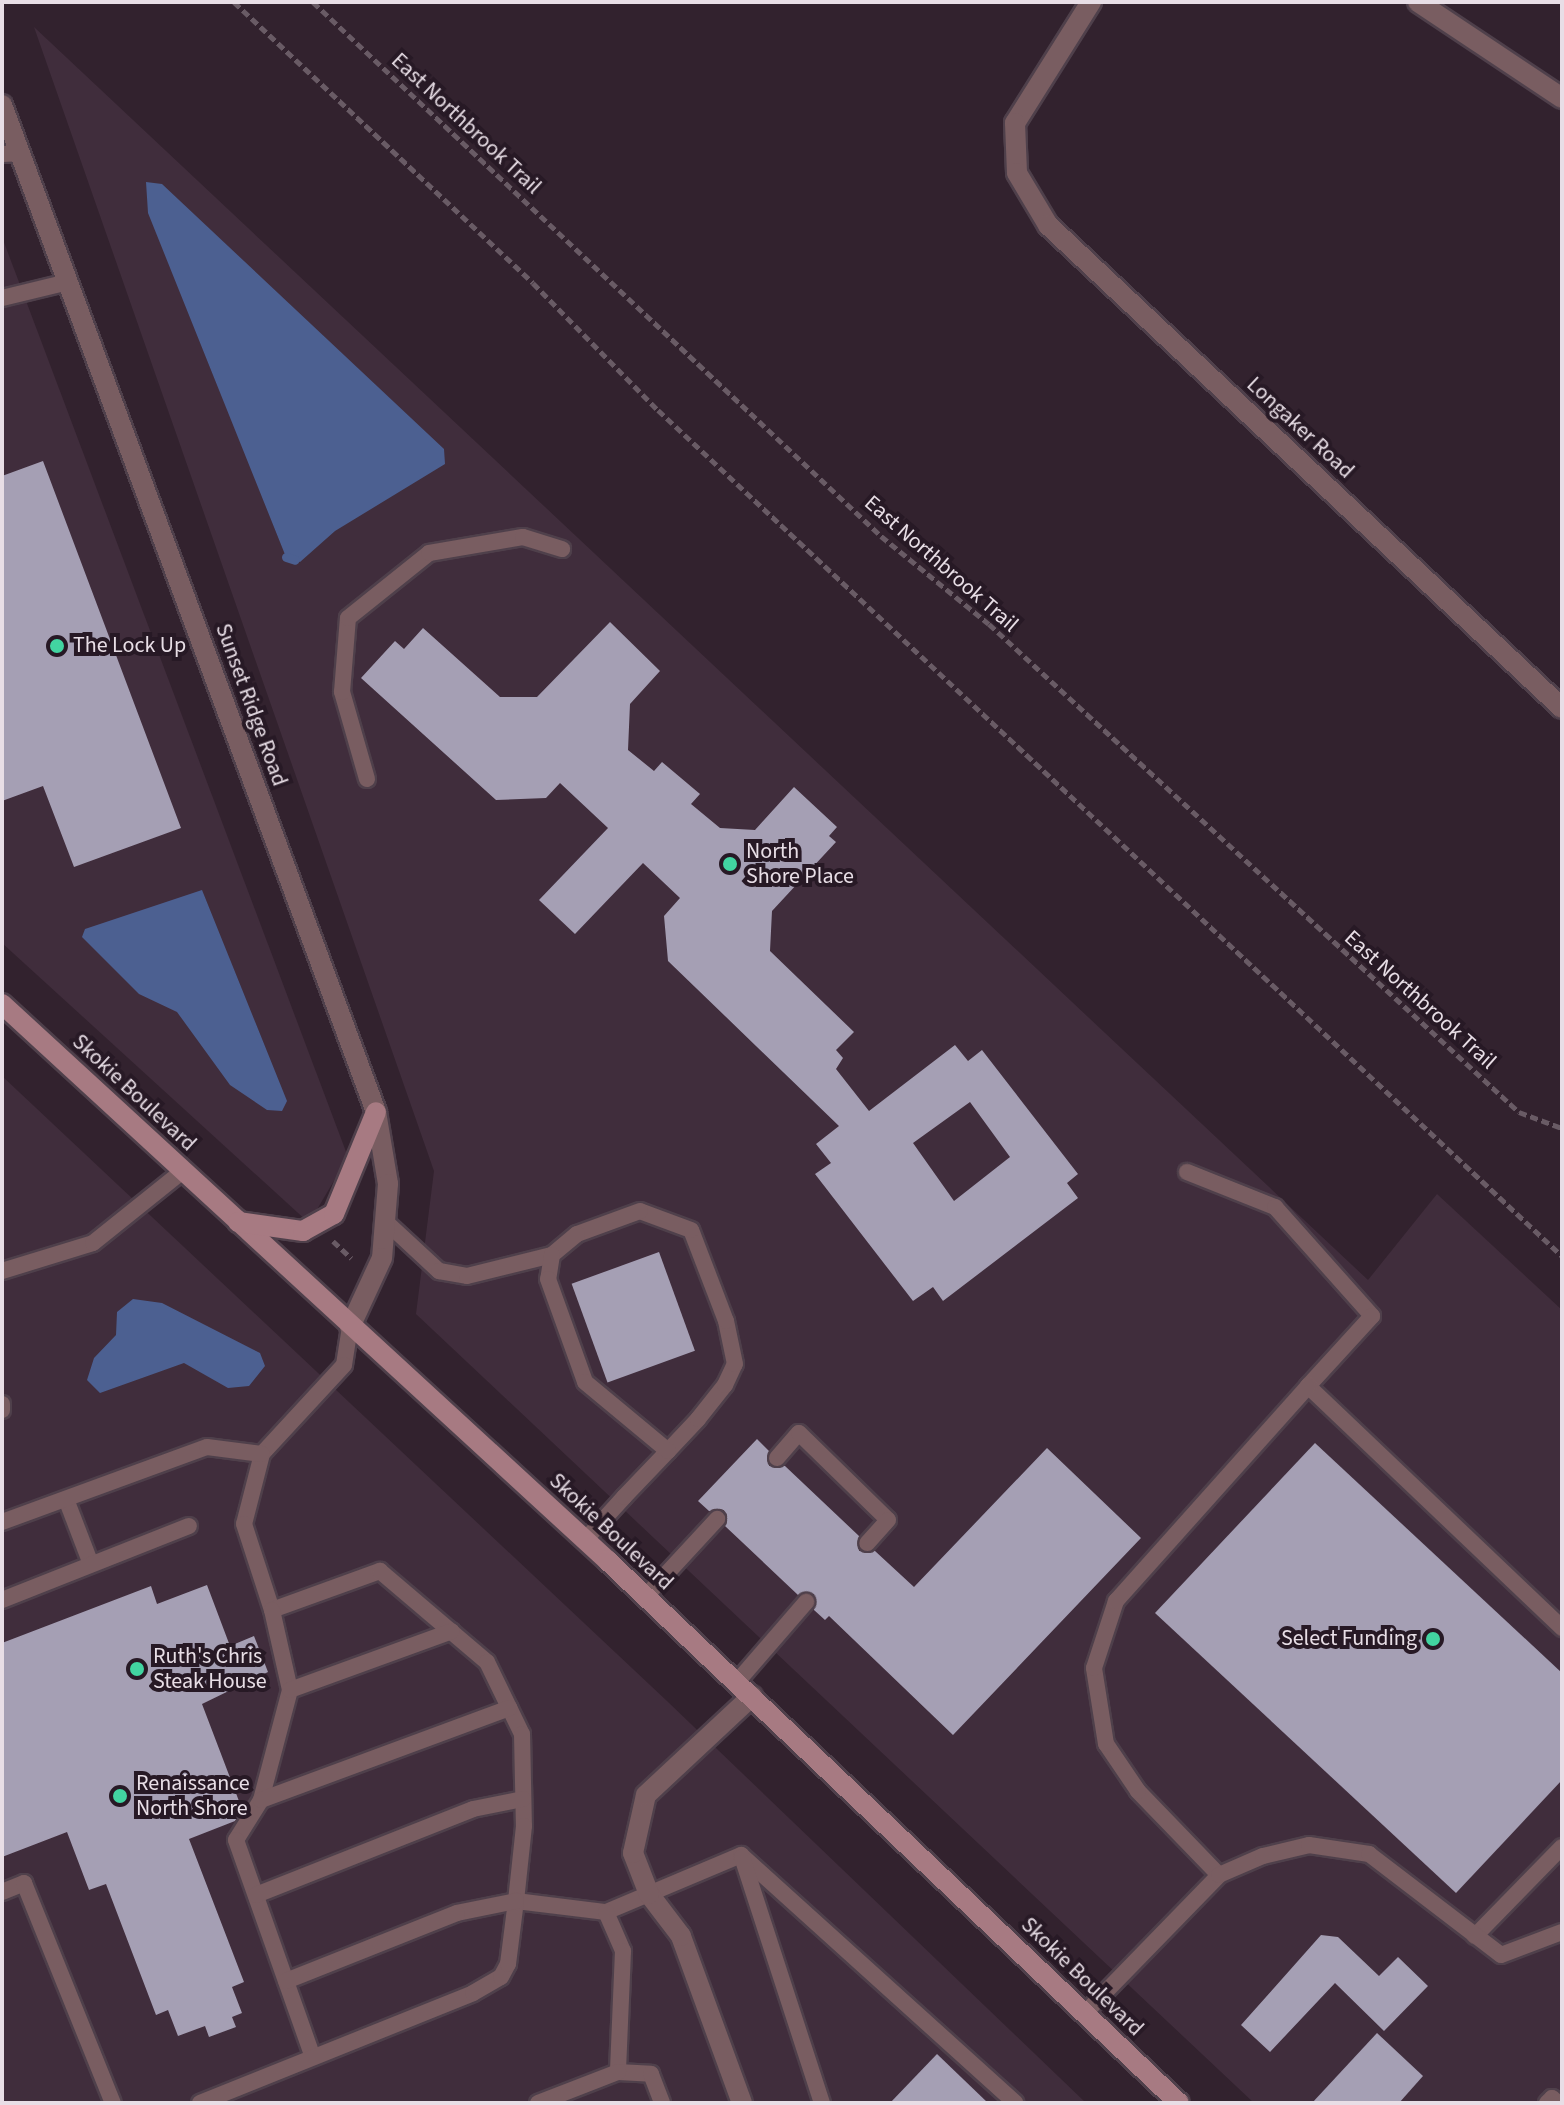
<!DOCTYPE html>
<style>
body{margin:0}
#map{position:relative;width:1564px;height:2105px;overflow:hidden;background:#32222e;font-family:"Source Sans 3",sans-serif}
div>[style]{position:absolute}
.built>*{inset:0;background:#402d3c}
.water>*{inset:0;background:#4c6091}
.stream>*{height:9px;margin:-4.5px;padding:0 4.5px;transform-origin:4.5px;border-radius:4.5px;background:#4c6091}
.building>*{inset:0;background:#a59fb4;transform-origin:0 0}
.path>*{height:5px;margin-top:-2.5px;transform-origin:0;background:repeating-linear-gradient(90deg,#695b65 0 8px,transparent 0 12px)}
.roads{filter:drop-shadow(2px 0 #4f404b) drop-shadow(-2px 0 #4f404b) drop-shadow(0 2px #4f404b) drop-shadow(0 -2px #4f404b)}
.service>*{height:16px;margin:-8px;padding:0 8px;transform-origin:8px;border-radius:8px;background:#795d61}
.minor>*{height:20px;margin:-10px;padding:0 10px;transform-origin:10px;border-radius:10px;background:#795d61}
.tertiary>*{height:20px;margin:-10px;padding:0 10px;transform-origin:10px;border-radius:10px;background:#795d61}
.secondary>*{height:20px;margin:-10px;padding:0 10px;transform-origin:10px;border-radius:10px;background:#a77a82}
.dots>*{width:22px;height:22px;translate:-50% -50%;box-sizing:border-box;border:4px solid #271925;border-radius:50%}
span{translate:-50% -50%;white-space:nowrap;text-align:center;line-height:1.15;-webkit-text-stroke:8px #271925;paint-order:stroke}
.street-label{font-size:22px;color:#e8dee6}
.poi-label{font-size:22px;color:#e8dee6}
.left{translate:0 -50%;text-align:left}
.right{translate:-100% -50%;text-align:right}
.frame{position:absolute;inset:0;border:4px solid #e8dee6;pointer-events:none}
</style>
<div id="map">
<div class="built">
<i style="clip-path:polygon(34px 27px,1368px 1280px,1437px 1194px,1562px 1310px,1562px 2103px,1254px 2103px,416px 1314px,434px 1171px)"></i>
<i style="clip-path:polygon(2px 237px,348px 1157px,309px 1223px,2px 943px)"></i>
<i style="clip-path:polygon(2px 1076px,668px 1702px,1086px 2103px,2px 2103px)"></i>
</div>
<div class="water">
<i style="clip-path:polygon(146px 182px,162px 184px,444px 449px,445px 464px,335px 531px,300px 562px,286px 557px,148px 213px)"></i>
<i style="clip-path:polygon(202px 890px,287px 1101px,282px 1111px,267px 1110px,230px 1085px,177px 1012px,139px 994px,82px 937px,85px 929px)"></i>
<i style="clip-path:polygon(133px 1299px,162px 1303px,260px 1353px,265px 1366px,249px 1386px,228px 1388px,184px 1363px,100px 1393px,87px 1380px,94px 1358px,116px 1335px,117px 1312px)"></i>
</div>
<div class="stream">
<i style="left:286px;top:557px;width:9px;rotate:18deg"></i>
</div>
<div class="building">
<i style="clip-path:polygon(43px 461px,181px 828px,74px 867px,43px 786px,2px 801px,2px 476px)"></i>
<i style="clip-path:polygon(evenodd,610px 622px,660px 671px,630px 704px,628px 750px,654px 771px,662px 762px,700px 794px,691px 804px,720px 828px,755px 830px,794px 787px,837px 827px,829px 836px,836px 842px,772px 911px,770px 951px,854px 1032px,836px 1050px,843px 1058px,836px 1069px,869px 1111px,955px 1045px,968px 1061px,982px 1050px,1078px 1174px,1067px 1183px,1078px 1198px,943px 1301px,933px 1287px,913px 1301px,815px 1174px,831px 1163px,816px 1144px,839px 1126px,668px 961px,664px 916px,680px 898px,643px 863px,575px 934px,539px 900px,608px 828px,560px 783px,546px 798px,496px 800px,361px 678px,395px 641px,404px 649px,423px 628px,500px 697px,537px 697px,610px 622px,970px 1102px,1010px 1157px,954px 1201px,913px 1143px,970px 1102px)"></i>
<i style="left:659px;top:1252px;width:105px;height:93px;rotate:70deg"></i>
<i style="clip-path:polygon(757px 1439px,769px 1451px,769px 1466px,785px 1466px,859px 1536px,859px 1551px,875px 1551px,914px 1587px,1047px 1448px,1141px 1538px,953px 1735px,829px 1616px,825px 1620px,814px 1610px,814px 1594px,798px 1595px,725px 1526px,724px 1510px,709px 1511px,698px 1501px)"></i>
<i style="clip-path:polygon(1315px 1443px,1562px 1673px,1562px 1780px,1456px 1893px,1155px 1613px)"></i>
<i style="clip-path:polygon(207px 1585px,230px 1646px,254px 1636px,268px 1672px,202px 1704px,242px 1809px,235px 1821px,189px 1839px,244px 1982px,232px 1987px,242px 2013px,232px 2017px,236px 2027px,209px 2037px,205px 2026px,178px 2036px,168px 2010px,156px 2015px,106px 1884px,89px 1890px,67px 1832px,2px 1857px,2px 1643px,151px 1586px,157px 1604px)"></i>
<i style="clip-path:polygon(1321px 1935px,1338px 1937px,1379px 1976px,1398px 1957px,1428px 1986px,1384px 2031px,1335px 1983px,1270px 2052px,1241px 2025px)"></i>
<i style="clip-path:polygon(1377px 2033px,1423px 2076px,1399px 2103px,1312px 2103px)"></i>
<i style="clip-path:polygon(937px 2054px,988px 2103px,890px 2103px)"></i>
</div>
<div class="path">
<i style="left:234px;top:2px;width:410px;rotate:43.2deg"></i>
<i style="left:533px;top:283px;width:178px;rotate:45.5deg"></i>
<i style="left:658px;top:410px;width:1238px;rotate:43.1deg"></i>
<i style="left:313px;top:2px;width:780px;rotate:43.23deg"></i>
<i style="left:881px;top:536px;width:139px;rotate:39.2deg"></i>
<i style="left:989px;top:624px;width:720px;rotate:42.64deg"></i>
<i style="left:1519px;top:1112px;width:46px;rotate:20.4deg"></i>
<i style="left:333px;top:1241px;width:25px;rotate:43deg"></i>
</div>
<div class="roads">
<div class="service">
<i style="left:2px;top:154px;width:18px;rotate:-3deg"></i>
<i style="left:2px;top:298px;width:68px;rotate:-13.6deg"></i>
<i style="left:367px;top:779px;width:91px;rotate:-106deg"></i>
<i style="left:342px;top:692px;width:74px;rotate:-85.4deg"></i>
<i style="left:348px;top:618px;width:104px;rotate:-38.7deg"></i>
<i style="left:429px;top:553px;width:95px;rotate:-9.7deg"></i>
<i style="left:523px;top:537px;width:41px;rotate:17.1deg"></i>
<i style="left:1187px;top:1172px;width:95px;rotate:21.7deg"></i>
<i style="left:1275px;top:1207px;width:146px;rotate:48.3deg"></i>
<i style="left:1372px;top:1316px;width:95px;rotate:132.4deg"></i>
<i style="left:1308px;top:1386px;width:351px;rotate:43.6deg"></i>
<i style="left:385px;top:1221px;width:74px;rotate:42.8deg"></i>
<i style="left:439px;top:1271px;width:28px;rotate:10deg"></i>
<i style="left:467px;top:1276px;width:88px;rotate:-13.9deg"></i>
<i style="left:2px;top:1271px;width:95px;rotate:-17.1deg"></i>
<i style="left:93px;top:1243px;width:115px;rotate:-38.7deg"></i>
<i style="left:350px;top:1327px;width:38px;rotate:99deg"></i>
<i style="left:344px;top:1365px;width:121px;rotate:132.7deg"></i>
<i style="left:262px;top:1454px;width:72px;rotate:104.4deg"></i>
<i style="left:244px;top:1524px;width:90px;rotate:72deg"></i>
<i style="left:272px;top:1610px;width:115px;rotate:-19.9deg"></i>
<i style="left:380px;top:1571px;width:140px;rotate:40.4deg"></i>
<i style="left:487px;top:1662px;width:80px;rotate:64.1deg"></i>
<i style="left:522px;top:1734px;width:92px;rotate:88.8deg"></i>
<i style="left:524px;top:1826px;width:75px;rotate:96.1deg"></i>
<i style="left:516px;top:1901px;width:91px;rotate:7deg"></i>
<i style="left:606px;top:1912px;width:147px;rotate:-22.9deg"></i>
<i style="left:741px;top:1855px;width:370px;rotate:42.1deg"></i>
<i style="left:2px;top:1404px;width:6px;rotate:90deg"></i>
<i style="left:777px;top:1458px;width:33px;rotate:-49deg"></i>
<i style="left:799px;top:1433px;width:124px;rotate:44.3deg"></i>
<i style="left:888px;top:1520px;width:31px;rotate:132deg"></i>
<i style="left:66px;top:1499px;width:70px;rotate:69deg"></i>
<i style="left:2px;top:1522px;width:218px;rotate:-20.1deg"></i>
<i style="left:207px;top:1447px;width:55px;rotate:7.3deg"></i>
<i style="left:585px;top:1540px;width:58px;rotate:-47.8deg"></i>
<i style="left:624px;top:1497px;width:64px;rotate:-46.3deg"></i>
<i style="left:668px;top:1451px;width:44px;rotate:-46.8deg"></i>
<i style="left:698px;top:1419px;width:43px;rotate:-51.5deg"></i>
<i style="left:725px;top:1385px;width:23px;rotate:-65deg"></i>
<i style="left:735px;top:1364px;width:44px;rotate:-101.8deg"></i>
<i style="left:726px;top:1321px;width:97px;rotate:-111deg"></i>
<i style="left:691px;top:1230px;width:54px;rotate:-159.6deg"></i>
<i style="left:640px;top:1211px;width:67px;rotate:159.9deg"></i>
<i style="left:577px;top:1234px;width:33px;rotate:140deg"></i>
<i style="left:552px;top:1255px;width:24px;rotate:99deg"></i>
<i style="left:548px;top:1279px;width:109px;rotate:70.2deg"></i>
<i style="left:585px;top:1382px;width:108px;rotate:39.7deg"></i>
<i style="left:646px;top:1596px;width:105px;rotate:-47.3deg"></i>
<i style="left:2px;top:1600px;width:201px;rotate:-21.6deg"></i>
<i style="left:272px;top:1610px;width:82px;rotate:77.3deg"></i>
<i style="left:290px;top:1690px;width:114px;rotate:104.8deg"></i>
<i style="left:261px;top:1800px;width:47px;rotate:122deg"></i>
<i style="left:236px;top:1840px;width:230px;rotate:70.5deg"></i>
<i style="left:737px;top:1682px;width:106px;rotate:-49.2deg"></i>
<i style="left:290px;top:1690px;width:172px;rotate:-20deg"></i>
<i style="left:261px;top:1800px;width:265px;rotate:-20.3deg"></i>
<i style="left:742px;top:1857px;width:259px;rotate:72deg"></i>
<i style="left:1219px;top:1875px;width:117px;rotate:-134deg"></i>
<i style="left:1138px;top:1791px;width:57px;rotate:-124.2deg"></i>
<i style="left:1106px;top:1744px;width:77px;rotate:-99deg"></i>
<i style="left:1094px;top:1668px;width:71px;rotate:-71.8deg"></i>
<i style="left:1116px;top:1601px;width:288px;rotate:-48.2deg"></i>
<i style="left:2px;top:1892px;width:24px;rotate:-22deg"></i>
<i style="left:24px;top:1883px;width:237px;rotate:68deg"></i>
<i style="left:256px;top:1895px;width:233px;rotate:-21.6deg"></i>
<i style="left:473px;top:1809px;width:51px;rotate:-11.3deg"></i>
<i style="left:606px;top:1912px;width:43px;rotate:66.4deg"></i>
<i style="left:623px;top:1951px;width:121px;rotate:92.4deg"></i>
<i style="left:618px;top:2072px;width:33px;rotate:3deg"></i>
<i style="left:651px;top:2074px;width:31px;rotate:69deg"></i>
<i style="left:1475px;top:1936px;width:124px;rotate:-45.7deg"></i>
<i style="left:1085px;top:2013px;width:192px;rotate:-45.8deg"></i>
<i style="left:1219px;top:1875px;width:48px;rotate:-23.4deg"></i>
<i style="left:1263px;top:1856px;width:47px;rotate:-13.4deg"></i>
<i style="left:1309px;top:1845px;width:61px;rotate:8.5deg"></i>
<i style="left:1369px;top:1854px;width:166px;rotate:37.4deg"></i>
<i style="left:1501px;top:1955px;width:65px;rotate:-20.7deg"></i>
<i style="left:200px;top:2103px;width:294px;rotate:-21.9deg"></i>
<i style="left:473px;top:1993px;width:32px;rotate:-30deg"></i>
<i style="left:501px;top:1977px;width:15px;rotate:-62deg"></i>
<i style="left:508px;top:1964px;width:64px;rotate:-82.8deg"></i>
<i style="left:516px;top:1901px;width:60px;rotate:168.5deg"></i>
<i style="left:457px;top:1913px;width:184px;rotate:158.3deg"></i>
<i style="left:538px;top:2103px;width:86px;rotate:-21.2deg"></i>
<i style="left:1547px;top:2103px;width:7px;rotate:-45deg"></i>
<i style="left:1552px;top:2098px;width:8px;rotate:40deg"></i>
</div>
<div class="minor">
<i style="left:1091px;top:2px;width:143px;rotate:122.1deg"></i>
<i style="left:1015px;top:123px;width:50px;rotate:87.7deg"></i>
<i style="left:1017px;top:173px;width:61px;rotate:59.2deg"></i>
<i style="left:1048px;top:225px;width:705px;rotate:43.22deg"></i>
<i style="left:1418px;top:2px;width:173px;rotate:33.7deg"></i>
<i style="left:742px;top:2103px;width:178px;rotate:-110.1deg"></i>
<i style="left:681px;top:1936px;width:53px;rotate:-127.3deg"></i>
<i style="left:649px;top:1894px;width:44px;rotate:-111.3deg"></i>
<i style="left:633px;top:1853px;width:59px;rotate:-77.4deg"></i>
<i style="left:646px;top:1795px;width:145px;rotate:-43deg"></i>
</div>
<div class="tertiary">
<i style="left:2px;top:105px;width:1074px;rotate:69.62deg"></i>
<i style="left:376px;top:1112px;width:73px;rotate:80.5deg"></i>
<i style="left:388px;top:1184px;width:74px;rotate:94.6deg"></i>
<i style="left:382px;top:1258px;width:76px;rotate:114.9deg"></i>
</div>
<div class="secondary">
<i style="left:2px;top:1004px;width:823px;rotate:42.59deg"></i>
<i style="left:608px;top:1561px;width:787px;rotate:43.51deg"></i>
<i style="left:238px;top:1222px;width:66px;rotate:7.9deg"></i>
<i style="left:303px;top:1231px;width:35px;rotate:-29deg"></i>
<i style="left:334px;top:1214px;width:110px;rotate:-67.6deg"></i>
</div>
</div>
<div class="dots">
<i style="left:57px;top:646px;background:#42d4a1"></i>
<i style="left:730px;top:864px;background:#42d4a1"></i>
<i style="left:1433px;top:1639px;background:#42d4a1"></i>
<i style="left:137px;top:1669px;background:#42d4a1"></i>
<i style="left:120px;top:1796px;background:#42d4a1"></i>
</div>
<div class="street-label">
<span style="left:466px;top:124px;rotate:43deg">East Northbrook Trail</span>
<span style="left:1300px;top:428px;rotate:43deg">Longaker Road</span>
<span style="left:941px;top:564px;rotate:41deg">East Northbrook Trail</span>
<span style="left:251px;top:705px;rotate:70deg">Sunset Ridge Road</span>
<span style="left:1420px;top:1000px;rotate:42deg">East Northbrook Trail</span>
<span style="left:134px;top:1093px;rotate:43deg">Skokie Boulevard</span>
<span style="left:611px;top:1532px;rotate:43deg">Skokie Boulevard</span>
<span style="left:1082px;top:1977px;rotate:44deg">Skokie Boulevard</span>
</div>
<div class="poi-label">
<span class="left" style="left:73px;top:646px">The Lock Up</span>
<span class="left" style="left:746px;top:864px">North<br>Shore Place</span>
<span class="right" style="left:1417px;top:1639px">Select Funding</span>
<span class="left" style="left:153px;top:1669px">Ruth's Chris<br>Steak House</span>
<span class="left" style="left:136px;top:1796px">Renaissance<br>North Shore</span>
</div>
<div class="frame"></div>
</div>
